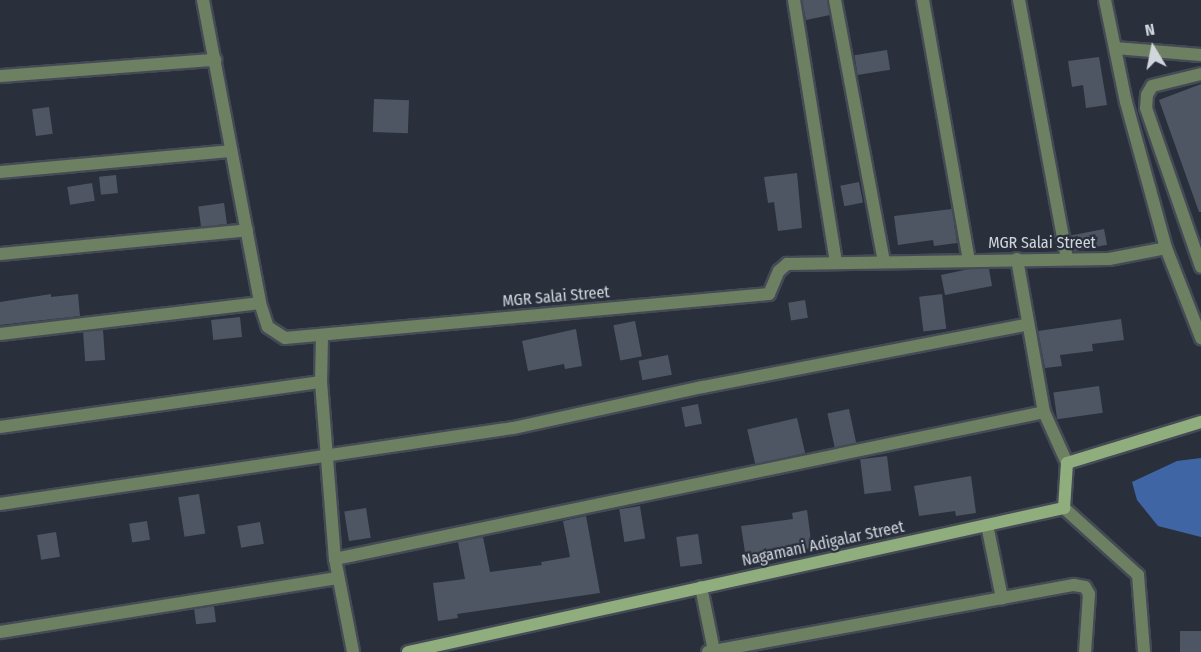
<!DOCTYPE html>
<style>
body{margin:0}
#map{position:relative;width:1201px;height:652px;overflow:hidden;background:#29303c;font-family:"Fira Sans Condensed",sans-serif}
div>[style]{position:absolute}
.water>*{inset:0;background:#3f65a5}
.building>*{inset:0;background:#4e5664;transform-origin:0 0}
.roads{filter:drop-shadow(2px 0 #444b56) drop-shadow(-2px 0 #444b56) drop-shadow(0 2px #444b56) drop-shadow(0 -2px #444b56)}
.street>*{height:12px;margin:-6px;padding:0 6px;transform-origin:6px;border-radius:6px;background:#6d8062}
.secondary>*{height:12px;margin:-6px;padding:0 6px;transform-origin:6px;border-radius:6px;background:#8fad7d}
span{translate:-50% -50%;white-space:nowrap;text-align:center;line-height:1.15;-webkit-text-stroke:4.5px #29303c;paint-order:stroke}
.street-label{font-size:16px;color:#d1d6dd}
.north{position:absolute;left:1123px;top:18px;width:60px;height:60px;-webkit-text-stroke:4px #29303c;paint-order:stroke;rotate:350deg;font-size:16px;font-weight:700;line-height:24px;text-align:center;color:#d1d6dd}
.north::after{content:'';display:block;margin:auto;width:21px;height:27px;background:#d1d6dd;clip-path:polygon(50% 0,100% 100%,50% 72%,0 100%)}
</style>
<div id="map">
<div class="water">
<i style="clip-path:polygon(1201px 458px,1201px 537px,1158px 526px,1137px 500px,1132px 482px,1177px 461px)"></i>
</div>
<div class="building">
<i style="clip-path:polygon(802px 0,827px 0,830px 15px,806px 20px)"></i>
<i style="left:887px;top:50px;width:20px;height:33px;rotate:81deg"></i>
<i style="clip-path:polygon(1099px 57px,1107px 105px,1086px 108px,1083px 85px,1072px 87px,1068px 61px)"></i>
<i style="clip-path:polygon(1201px 84px,1201px 212px,1199px 212px,1159px 100px)"></i>
<i style="left:374px;top:99px;width:35px;height:33px;rotate:2deg"></i>
<i style="left:49px;top:107px;width:27px;height:17px;rotate:82deg"></i>
<i style="clip-path:polygon(797px 173px,802px 228px,778px 231px,774px 202px,768px 203px,764px 177px)"></i>
<i style="left:116px;top:175px;width:18px;height:17px;rotate:84deg"></i>
<i style="left:859px;top:182px;width:21px;height:19px;rotate:79deg"></i>
<i style="left:92px;top:183px;width:18px;height:25px;rotate:81deg"></i>
<i style="left:224px;top:203px;width:21px;height:26px;rotate:82deg"></i>
<i style="clip-path:polygon(952px 209px,957px 243px,934px 246px,933px 240px,898px 245px,894px 216px)"></i>
<i style="left:1104px;top:229px;width:16px;height:34px;rotate:79deg"></i>
<i style="clip-path:polygon(969px 269px,989px 269px,992px 286px,945px 295px,941px 275px)"></i>
<i style="clip-path:polygon(51px 294px,51px 297px,78px 294px,80px 316px,0 325px,0 302px)"></i>
<i style="left:942px;top:294px;width:35px;height:23px;rotate:83deg"></i>
<i style="left:805px;top:300px;width:18px;height:17px;rotate:81deg"></i>
<i style="left:240px;top:317px;width:20px;height:29px;rotate:84deg"></i>
<i style="clip-path:polygon(1121px 319px,1124px 340px,1092px 344px,1093px 351px,1060px 355px,1062px 366px,1045px 368px,1038px 331px)"></i>
<i style="left:635px;top:321px;width:36px;height:22px;rotate:79deg"></i>
<i style="clip-path:polygon(576px 329px,582px 366px,565px 369px,564px 364px,528px 371px,522px 341px)"></i>
<i style="left:103px;top:330px;width:30px;height:20px;rotate:86deg"></i>
<i style="left:668px;top:355px;width:20px;height:30px;rotate:79deg"></i>
<i style="left:1099px;top:386px;width:27px;height:46px;rotate:82deg"></i>
<i style="left:698px;top:404px;width:20px;height:17px;rotate:79deg"></i>
<i style="left:849px;top:409px;width:35px;height:22px;rotate:78deg"></i>
<i style="left:797px;top:418px;width:36px;height:51px;rotate:77deg"></i>
<i style="left:887px;top:456px;width:35px;height:27px;rotate:83deg"></i>
<i style="clip-path:polygon(971px 476px,976px 513px,956px 516px,955px 511px,919px 516px,914px 486px)"></i>
<i style="left:199px;top:494px;width:40px;height:21px;rotate:81deg"></i>
<i style="left:640px;top:506px;width:33px;height:21px;rotate:81deg"></i>
<i style="left:366px;top:508px;width:30px;height:22px;rotate:81deg"></i>
<i style="clip-path:polygon(807px 510px,812px 548px,746px 559px,741px 526px,793px 519px,792px 513px)"></i>
<i style="clip-path:polygon(586px 516px,600px 593px,457px 614px,458px 618px,438px 621px,433px 583px,465px 579px,458px 542px,483px 537px,490px 572px,542px 565px,541px 562px,570px 557px,563px 521px)"></i>
<i style="left:147px;top:521px;width:19px;height:18px;rotate:81deg"></i>
<i style="left:260px;top:522px;width:22px;height:23px;rotate:80deg"></i>
<i style="left:56px;top:532px;width:25px;height:19px;rotate:81deg"></i>
<i style="left:698px;top:534px;width:30px;height:22px;rotate:82deg"></i>
<i style="left:214px;top:606px;width:16px;height:20px;rotate:83deg"></i>
<i style="left:1180px;top:631px;width:21px;height:21px"></i>
</div>
<div class="roads">
<div class="street">
<i style="left:203px;top:0;width:308px;rotate:79.3deg"></i>
<i style="left:260px;top:303px;width:25px;rotate:72deg"></i>
<i style="left:268px;top:327px;width:20px;rotate:33deg"></i>
<i style="left:285px;top:338px;width:486px;rotate:-5.2deg"></i>
<i style="left:769px;top:294px;width:25px;rotate:-67deg"></i>
<i style="left:779px;top:271px;width:11px;rotate:-41deg"></i>
<i style="left:787px;top:264px;width:322px;rotate:-0.9deg"></i>
<i style="left:1109px;top:259px;width:58px;rotate:-10.9deg"></i>
<i style="left:794px;top:0;width:264px;rotate:80.9deg"></i>
<i style="left:835px;top:0;width:266px;rotate:79.4deg"></i>
<i style="left:923px;top:0;width:264px;rotate:80deg"></i>
<i style="left:1019px;top:0;width:263px;rotate:79.5deg"></i>
<i style="left:1105px;top:0;width:104px;rotate:78.4deg"></i>
<i style="left:1126px;top:102px;width:151px;rotate:74.7deg"></i>
<i style="left:1166px;top:248px;width:97px;rotate:68.7deg"></i>
<i style="left:1115px;top:48px;width:86px;rotate:4.7deg"></i>
<i style="left:1201px;top:74px;width:50px;rotate:166.2deg"></i>
<i style="left:1152px;top:86px;width:10px;rotate:119deg"></i>
<i style="left:1147px;top:95px;width:13px;rotate:94deg"></i>
<i style="left:1146px;top:108px;width:168px;rotate:70.9deg"></i>
<i style="left:0;top:76px;width:216px;rotate:-4.3deg"></i>
<i style="left:0;top:172px;width:230px;rotate:-5.2deg"></i>
<i style="left:0;top:254px;width:248px;rotate:-5.5deg"></i>
<i style="left:1017px;top:259px;width:155px;rotate:80deg"></i>
<i style="left:0;top:334px;width:262px;rotate:-6.8deg"></i>
<i style="left:322px;top:336px;width:46px;rotate:91.2deg"></i>
<i style="left:321px;top:382px;width:178px;rotate:85.5deg"></i>
<i style="left:335px;top:559px;width:95px;rotate:79deg"></i>
<i style="left:0;top:427px;width:324px;rotate:-8deg"></i>
<i style="left:0;top:504px;width:519px;rotate:-8.43deg"></i>
<i style="left:513px;top:428px;width:194px;rotate:-12.2deg"></i>
<i style="left:703px;top:387px;width:329px;rotate:-10.9deg"></i>
<i style="left:1064px;top:508px;width:100px;rotate:42.2deg"></i>
<i style="left:1138px;top:575px;width:77px;rotate:85.5deg"></i>
<i style="left:987px;top:525px;width:75px;rotate:78.4deg"></i>
<i style="left:335px;top:559px;width:724px;rotate:-11.71deg"></i>
<i style="left:1044px;top:412px;width:56px;rotate:65.7deg"></i>
<i style="left:701px;top:587px;width:65px;rotate:78.5deg"></i>
<i style="left:0;top:632px;width:342px;rotate:-9.1deg"></i>
<i style="left:708px;top:652px;width:372px;rotate:-10.4deg"></i>
<i style="left:1074px;top:585px;width:11px;rotate:10deg"></i>
<i style="left:1085px;top:587px;width:8px;rotate:60deg"></i>
<i style="left:1089px;top:594px;width:58px;rotate:93.9deg"></i>
</div>
<div class="secondary">
<i style="left:408px;top:652px;width:672px;rotate:-12.38deg"></i>
<i style="left:1064px;top:508px;width:45px;rotate:-86.2deg"></i>
<i style="left:1067px;top:463px;width:140px;rotate:-17deg"></i>
</div>
</div>
<div class="street-label">
<span style="left:1042px;top:243px">MGR Salai Street</span>
<span style="left:556px;top:297px;rotate:-5deg">MGR Salai Street</span>
<span style="left:823px;top:544px;rotate:-12deg">Nagamani Adigalar Street</span>
</div>
<div class="north">N</div>
</div>
